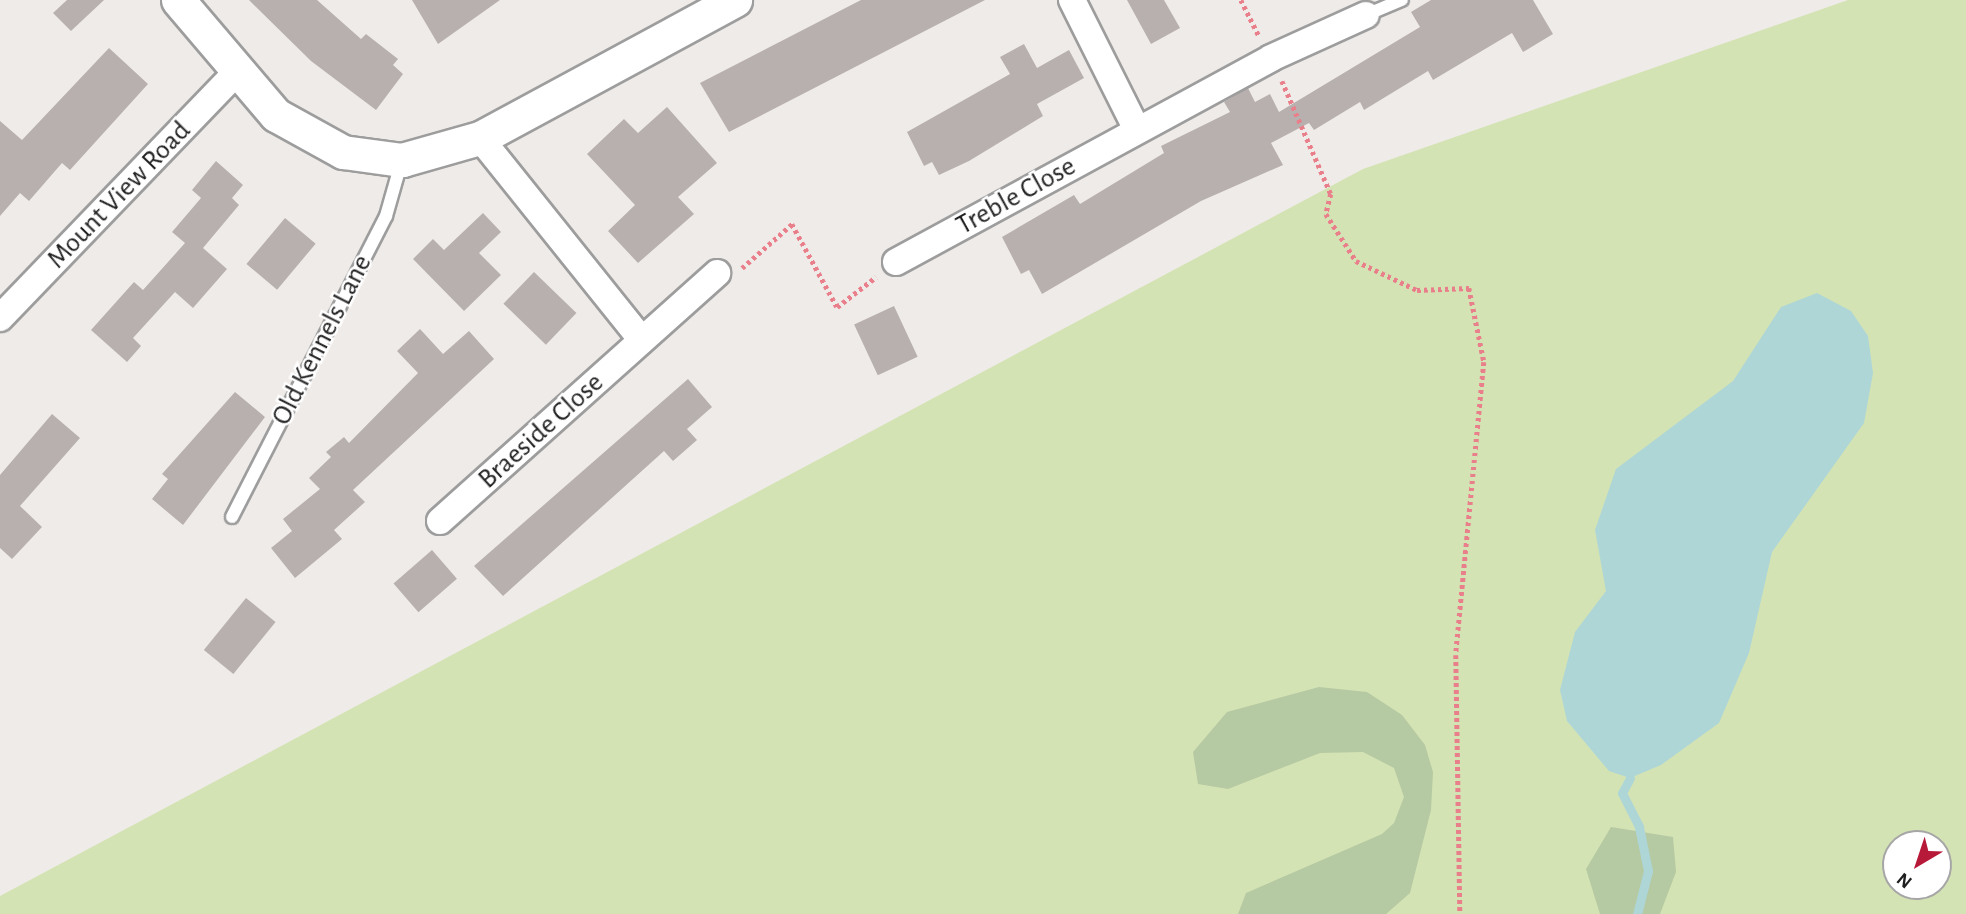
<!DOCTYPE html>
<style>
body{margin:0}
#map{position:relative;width:1966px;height:914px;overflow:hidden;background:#efebe8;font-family:"Alegreya Sans",sans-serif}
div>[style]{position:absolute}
.grass>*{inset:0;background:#d4e3b4}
.forest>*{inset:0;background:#b5c9a2}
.water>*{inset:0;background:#aed6d7}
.stream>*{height:9px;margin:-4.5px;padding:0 4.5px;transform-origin:4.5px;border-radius:4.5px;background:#aed6d7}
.building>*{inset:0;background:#b8b0ae;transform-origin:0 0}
.path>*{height:4.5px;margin-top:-2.25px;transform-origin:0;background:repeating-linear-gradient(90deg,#e97f8a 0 3.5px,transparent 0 7px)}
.roads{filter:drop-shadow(2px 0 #9d9d9d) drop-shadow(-2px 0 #9d9d9d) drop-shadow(0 2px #9d9d9d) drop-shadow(0 -2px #9d9d9d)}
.service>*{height:12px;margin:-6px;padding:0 6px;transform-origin:6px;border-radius:6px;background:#fff}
.minor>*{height:26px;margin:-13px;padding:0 13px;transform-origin:13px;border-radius:13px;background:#fff}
.tertiary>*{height:33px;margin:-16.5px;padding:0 16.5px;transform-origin:16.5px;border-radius:16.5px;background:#fff}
span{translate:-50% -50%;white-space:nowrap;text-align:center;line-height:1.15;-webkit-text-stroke:5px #fff;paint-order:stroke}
.street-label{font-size:28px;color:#202020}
.north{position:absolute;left:1882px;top:830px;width:70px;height:70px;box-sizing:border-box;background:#fff;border:2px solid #a6a6a6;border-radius:50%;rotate:219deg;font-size:19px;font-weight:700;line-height:28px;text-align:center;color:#202020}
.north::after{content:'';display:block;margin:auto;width:24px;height:32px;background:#b71939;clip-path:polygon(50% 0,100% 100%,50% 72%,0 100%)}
</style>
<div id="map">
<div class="grass">
<i style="clip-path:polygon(evenodd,1848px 0,1966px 0,1966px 914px,0 914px,0 896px,1363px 169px,1848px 0,1896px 844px,1938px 844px,1938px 886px,1896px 886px,1896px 844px)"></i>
</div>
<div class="forest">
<i style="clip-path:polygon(1319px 687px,1367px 692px,1402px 715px,1425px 745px,1433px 772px,1431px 810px,1410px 893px,1386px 914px,1238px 914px,1246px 893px,1382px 834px,1394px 823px,1404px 797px,1394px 768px,1363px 752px,1320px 753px,1228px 789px,1198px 784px,1193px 752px,1227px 712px)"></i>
<i style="clip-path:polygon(1611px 827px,1673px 837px,1676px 872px,1660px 914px,1600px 914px,1586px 869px)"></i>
</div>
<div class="water">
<i style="clip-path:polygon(1817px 293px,1851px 311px,1868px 336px,1873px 373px,1864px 423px,1772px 552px,1749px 653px,1719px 723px,1661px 765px,1630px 778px,1609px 771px,1567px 721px,1560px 690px,1575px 632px,1606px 591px,1595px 530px,1616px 469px,1733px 381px,1781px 307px)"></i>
</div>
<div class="stream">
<i style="left:1630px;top:778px;width:17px;rotate:118deg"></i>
<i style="left:1622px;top:793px;width:38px;rotate:63deg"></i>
<i style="left:1639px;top:827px;width:45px;rotate:78.4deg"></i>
<i style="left:1648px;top:871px;width:44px;rotate:104.3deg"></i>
</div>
<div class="building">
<i style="clip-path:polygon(67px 0,104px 0,71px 31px,53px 13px)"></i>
<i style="clip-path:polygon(249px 0,317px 0,361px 39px,366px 34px,398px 59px,393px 65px,403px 74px,376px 110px,311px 61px)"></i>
<i style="clip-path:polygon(412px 0,500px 0,438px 44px)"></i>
<i style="clip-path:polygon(861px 0,985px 0,729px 132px,700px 83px)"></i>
<i style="clip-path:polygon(1127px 0,1164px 0,1180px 28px,1151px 44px)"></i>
<i style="clip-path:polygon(1431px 0,1533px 0,1553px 34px,1523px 52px,1512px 33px,1433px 80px,1428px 71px,1364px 110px,1360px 102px,1314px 130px,1309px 123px,1271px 143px,1283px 165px,1201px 201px,1042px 294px,1029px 270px,1021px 274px,1002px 237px,1074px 195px,1080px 204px,1164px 153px,1161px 146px,1230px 112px,1224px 102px,1248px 88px,1255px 102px,1270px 94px,1279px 112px,1420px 27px,1411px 12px)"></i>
<i style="clip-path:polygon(1024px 44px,1037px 68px,1069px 50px,1084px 78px,1037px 104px,1043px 116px,969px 161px,939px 175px,932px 162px,924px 166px,907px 132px,1010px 74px,1000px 57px)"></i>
<i style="clip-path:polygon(109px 48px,148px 84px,70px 170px,62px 163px,29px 201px,20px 193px,0 216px,0 121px,22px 140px)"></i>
<i style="clip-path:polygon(667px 107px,717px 163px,678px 197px,694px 214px,638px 263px,608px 231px,635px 205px,587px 154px,624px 119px,638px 133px)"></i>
<i style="clip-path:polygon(216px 161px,243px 185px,232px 198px,239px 205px,203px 248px,227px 269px,193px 308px,175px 292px,133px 338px,141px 346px,127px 362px,91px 330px,134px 282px,143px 290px,185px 243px,172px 232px,201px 198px,192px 190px)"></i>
<i style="clip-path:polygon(483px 213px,501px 232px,479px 253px,501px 275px,464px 311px,413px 259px,433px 239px,444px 250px)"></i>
<i style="left:285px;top:218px;width:40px;height:60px;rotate:40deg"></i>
<i style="left:534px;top:272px;width:59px;height:44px;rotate:44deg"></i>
<i style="left:894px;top:306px;width:56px;height:44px;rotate:65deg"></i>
<i style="clip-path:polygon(420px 329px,443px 354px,469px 331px,494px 359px,353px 490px,365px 502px,334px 530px,342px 539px,295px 578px,271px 548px,292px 531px,283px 519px,320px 489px,309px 478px,331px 457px,326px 452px,344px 437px,349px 443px,418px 373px,397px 351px)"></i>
<i style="clip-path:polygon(688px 379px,712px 407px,687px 429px,697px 440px,673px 461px,664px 451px,503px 596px,474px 566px)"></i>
<i style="clip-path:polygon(235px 392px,265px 417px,183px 525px,152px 499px,168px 479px,162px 474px)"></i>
<i style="clip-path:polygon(52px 414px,80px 438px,20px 506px,42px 527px,12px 559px,0 548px,0 475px)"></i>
<i style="left:432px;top:550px;width:38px;height:51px;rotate:49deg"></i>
<i style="left:246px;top:598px;width:38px;height:67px;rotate:39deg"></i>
</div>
<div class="path">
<i style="left:1241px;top:0;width:40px;rotate:63.4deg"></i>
<i style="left:1282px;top:81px;width:123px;rotate:66.6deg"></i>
<i style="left:1331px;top:194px;width:21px;rotate:104deg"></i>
<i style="left:1326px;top:214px;width:56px;rotate:57.4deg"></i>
<i style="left:1356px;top:261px;width:68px;rotate:25.4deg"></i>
<i style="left:1417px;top:290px;width:52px;rotate:-2.2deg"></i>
<i style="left:1469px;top:288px;width:76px;rotate:78.5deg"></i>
<i style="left:1484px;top:362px;width:294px;rotate:95.5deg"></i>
<i style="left:1456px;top:655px;width:259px;rotate:89.1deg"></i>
<i style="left:742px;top:268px;width:67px;rotate:-41.3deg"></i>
<i style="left:792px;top:224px;width:94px;rotate:61.5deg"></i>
<i style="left:837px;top:307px;width:49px;rotate:-37.6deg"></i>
</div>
<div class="roads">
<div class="service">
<i style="left:1366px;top:15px;width:39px;rotate:-23deg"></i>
<i style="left:232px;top:517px;width:338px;rotate:-62.9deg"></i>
<i style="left:386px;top:216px;width:58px;rotate:-74.1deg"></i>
</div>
<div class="minor">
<i style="left:1072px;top:0;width:145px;rotate:63.4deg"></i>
<i style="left:480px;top:138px;width:259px;rotate:51.3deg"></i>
<i style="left:896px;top:262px;width:427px;rotate:-28.5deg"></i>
<i style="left:1271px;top:58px;width:104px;rotate:-24.4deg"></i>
<i style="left:0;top:318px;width:343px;rotate:-46.1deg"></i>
<i style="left:440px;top:521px;width:372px;rotate:-41.8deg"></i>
</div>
<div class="tertiary">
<i style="left:178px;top:0;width:151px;rotate:49.6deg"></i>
<i style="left:276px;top:115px;width:77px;rotate:28.9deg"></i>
<i style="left:343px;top:152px;width:60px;rotate:7.7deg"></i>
<i style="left:402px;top:160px;width:81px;rotate:-15.8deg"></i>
<i style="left:480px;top:138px;width:290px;rotate:-28.4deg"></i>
</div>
</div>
<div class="street-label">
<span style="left:119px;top:195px;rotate:-46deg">Mount View Road</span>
<span style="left:1016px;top:196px;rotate:-29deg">Treble Close</span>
<span style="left:322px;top:340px;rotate:-63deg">Old Kennels Lane</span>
<span style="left:541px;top:431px;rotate:-42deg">Braeside Close</span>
</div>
<div class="north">N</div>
</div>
